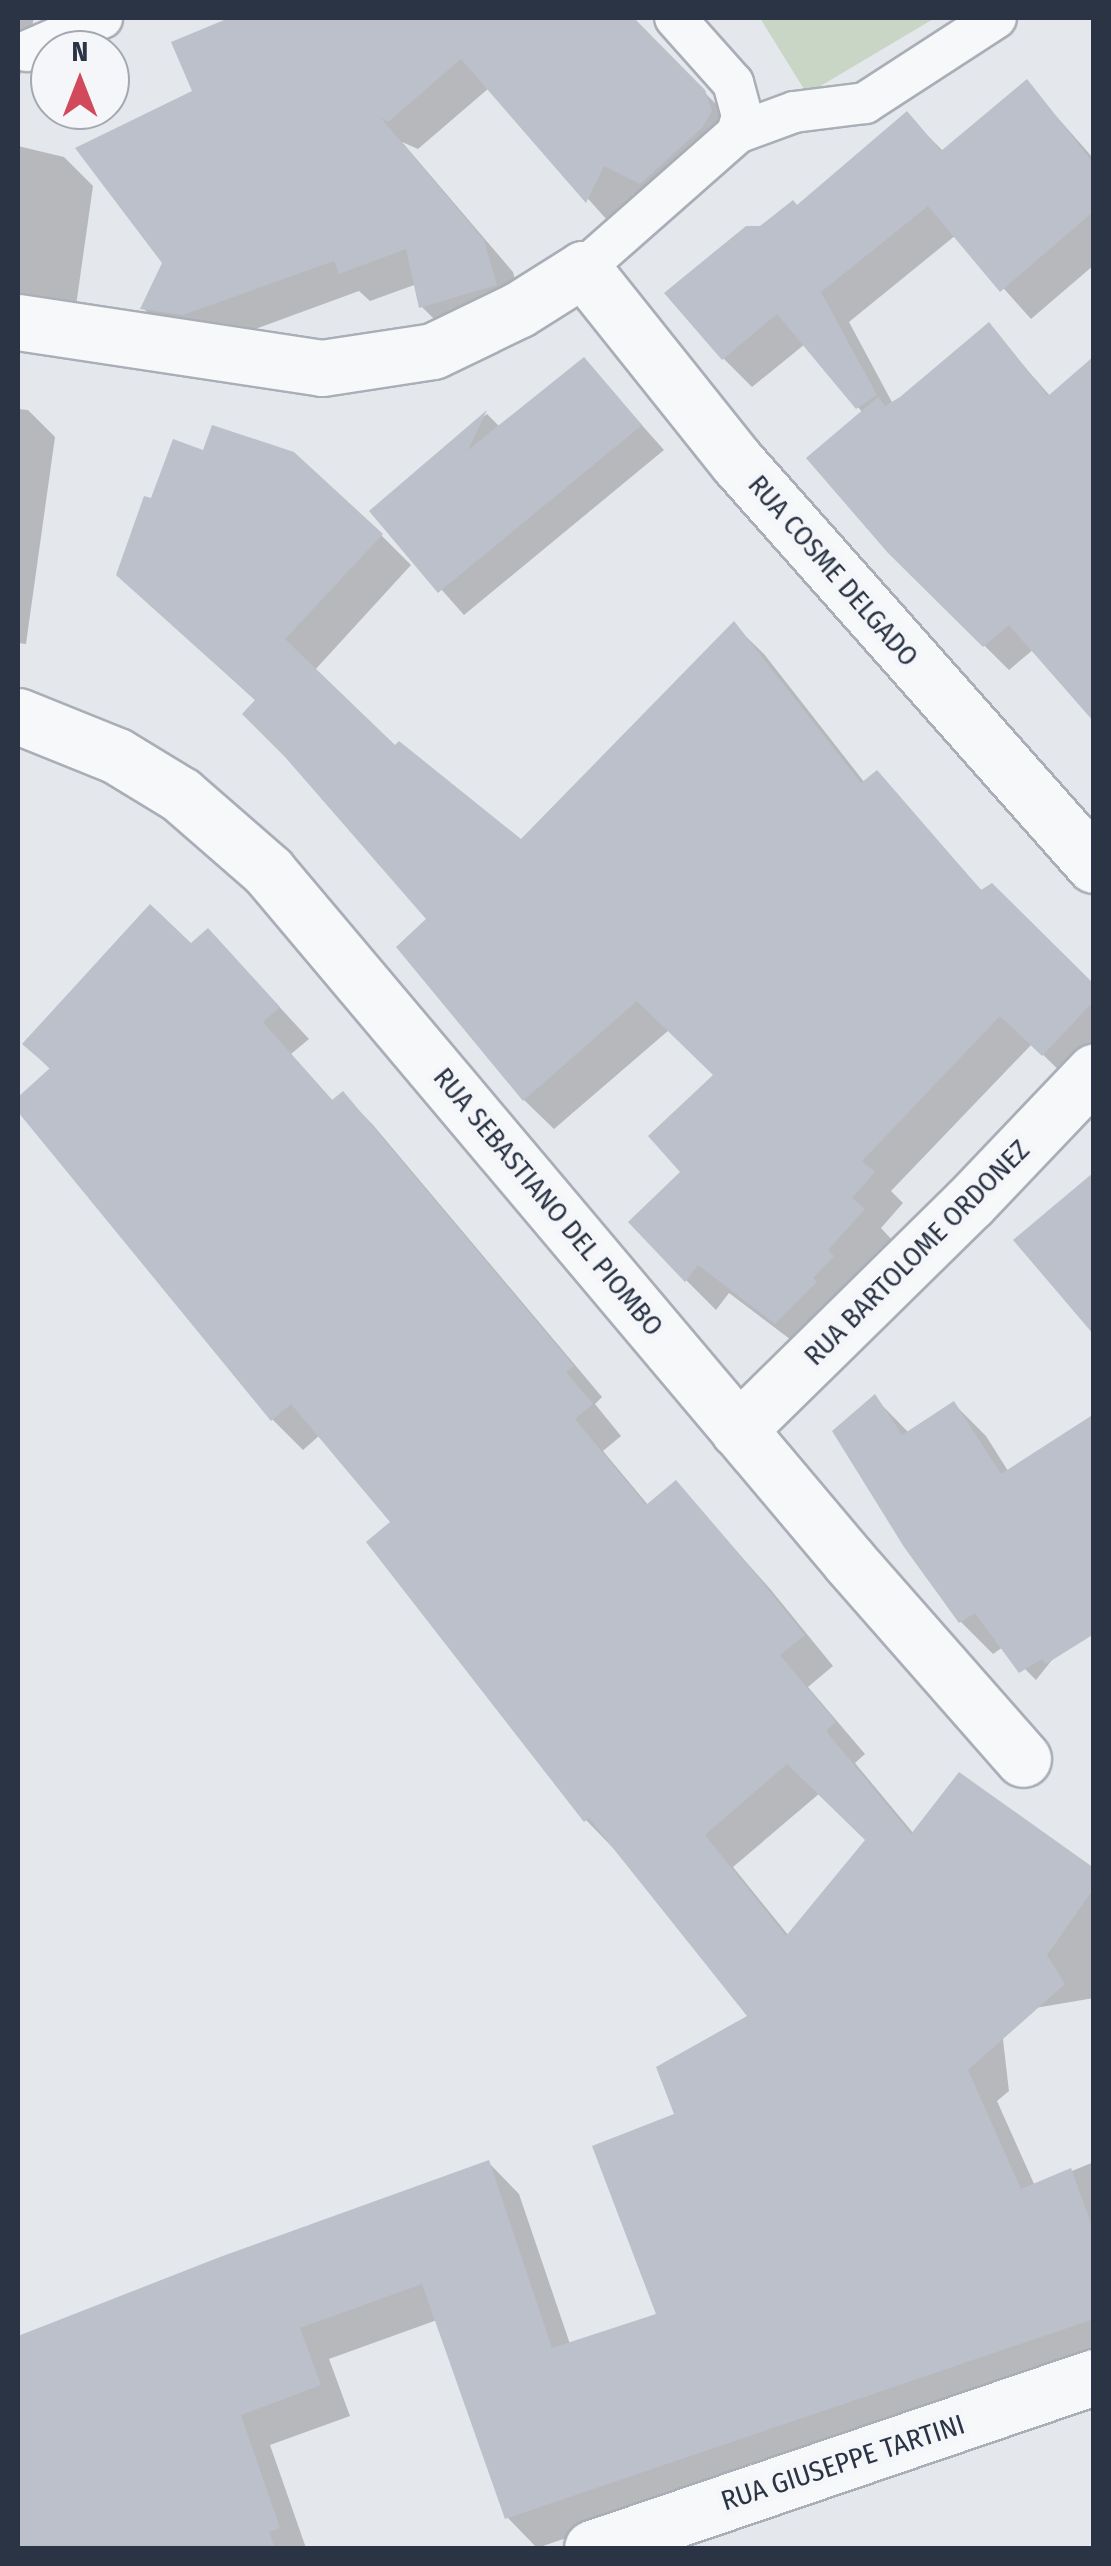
<!DOCTYPE html>
<style>
body{margin:0}
#map{position:relative;width:1111px;height:2566px;overflow:hidden;background:#e4e7ec;font-family:"Fira Sans Condensed",sans-serif}
div>[style]{position:absolute}
.green>*{inset:0;background:#c9d6c5}
.shadow>*{inset:0;background:#0003}
.building>*{inset:0;background:#bbc0ca}
.roads{filter:drop-shadow(2px 0 #a9aeb7) drop-shadow(-2px 0 #a9aeb7) drop-shadow(0 2px #a9aeb7) drop-shadow(0 -2px #a9aeb7)}
.lane>*{height:40px;margin:-20px;padding:0 20px;transform-origin:20px;border-radius:20px;background:#f7f8fa}
.street>*{height:55px;margin:-27.5px;padding:0 27.5px;transform-origin:27.5px;border-radius:27.5px;background:#f7f8fa}
span{translate:-50% -50%;white-space:nowrap;text-align:center;line-height:1.15;-webkit-text-stroke:10px #f4f6f9;paint-order:stroke}
.street-label{font-size:28px;color:#2b3445}
.frame{position:absolute;inset:0;border:20px solid #2b3445;pointer-events:none}
.north{position:absolute;left:30px;top:30px;width:100px;height:100px;box-sizing:border-box;background:#f4f6f9;border:2px solid #a4a8b1;border-radius:50%;rotate:0deg;font-size:28px;font-weight:700;line-height:40px;text-align:center;color:#2b3445}
.north::after{content:'';display:block;margin:auto;width:35px;height:45px;background:#d1495b;clip-path:polygon(50% 0,100% 100%,50% 72%,0 100%)}
</style>
<div id="map">
<div class="green">
<i style="clip-path:polygon(760px 18px,935px 18px,807px 94px)"></i>
</div>
<div class="shadow">
<i style="clip-path:polygon(18px 18px,34px 18px,18px 84px)"></i>
<i style="clip-path:polygon(235px 18px,630px 18px,734px 122px,670px 212px,633px 194px,616px 230px,489px 88px,418px 149px,402px 142px,513px 272px,525px 314px,451px 336px,421px 306px,417px 284px,370px 301px,359px 291px,214px 344px,172px 337px,143px 308px,165px 262px,196px 92px,175px 43px)"></i>
<i style="clip-path:polygon(1027px 83px,1094px 159px,1094px 265px,1031px 319px,956px 235px,849px 322px,893px 404px,989px 326px,1051px 397px,1034px 649px,1009px 670px,890px 552px,863px 413px,805px 344px,752px 387px,723px 358px,761px 229px,797px 208px,907px 115px,944px 152px)"></i>
<i style="clip-path:polygon(18px 146px,64px 157px,93px 186px,75px 313px,18px 308px)"></i>
<i style="clip-path:polygon(584px 360px,664px 450px,464px 615px,372px 511px,487px 414px,500px 427px)"></i>
<i style="clip-path:polygon(18px 409px,28px 410px,55px 437px,26px 644px,18px 643px)"></i>
<i style="clip-path:polygon(381px 535px,411px 565px,314px 671px,395px 749px,522px 843px,734px 625px,764px 654px,865px 783px,876px 773px,983px 892px,1094px 988px,1094px 1062px,1073px 1084px,1032px 1044px,891px 1191px,903px 1203px,881px 1228px,893px 1241px,807px 1352px,729px 1293px,716px 1310px,686px 1280px,684px 1172px,716px 1076px,669px 1030px,554px 1129px,524px 1100px,430px 919px,257px 702px,119px 574px)"></i>
<i style="clip-path:polygon(evenodd,191px 946px,238px 962px,309px 1039px,291px 1054px,334px 1102px,343px 1094px,373px 1125px,602px 1397px,595px 1404px,621px 1436px,603px 1451px,649px 1506px,676px 1483px,771px 1590px,833px 1666px,808px 1687px,865px 1754px,855px 1763px,914px 1834px,1094px 1871px,1094px 1998px,1000px 2014px,1009px 2091px,997px 2101px,1035px 2186px,1094px 2162px,1094px 2359px,537px 2548px,507px 2517px,437px 2320px,329px 2359px,350px 2416px,270px 2445px,306px 2548px,143px 2548px,132px 2536px,121px 2544px,123px 2548px,18px 2548px,18px 2338px,489px 2163px,519px 2194px,570px 2344px,659px 2315px,677px 2115px,751px 2017px,616px 1851px,586px 1820px,369px 1542px,393px 1522px,320px 1435px,303px 1450px,273px 1420px,18px 1108px,18px 1101px,52px 1071px,25px 1044px,191px 946px,820px 1793px,868px 1841px,789px 1936px,733px 1867px,820px 1793px)"></i>
<i style="clip-path:polygon(875px 1398px,909px 1433px,954px 1404px,986px 1436px,1094px 1607px,1036px 1680px,1003px 1647px,993px 1654px,961px 1622px,906px 1546px)"></i>
</div>
<div class="building">
<i style="clip-path:polygon(229px 18px,634px 18px,705px 90px,712px 111px,702px 128px,640px 184px,604px 166px,586px 203px,461px 59px,388px 122px,381px 118px,484px 240px,497px 285px,419px 308px,406px 249px,339px 274px,334px 261px,183px 315px,140px 309px,162px 263px,75px 148px,192px 91px,171px 42px)"></i>
<i style="clip-path:polygon(1027px 79px,1094px 164px,1094px 211px,1000px 292px,928px 206px,821px 292px,877px 395px,856px 409px,777px 314px,722px 360px,664px 293px,746px 226px,760px 226px,793px 200px,797px 205px,907px 111px,941px 151px)"></i>
<i style="clip-path:polygon(989px 322px,1048px 396px,1094px 356px,1094px 722px,1009px 625px,983px 647px,888px 553px,806px 458px,878px 397px,885px 406px,900px 397px)"></i>
<i style="clip-path:polygon(584px 357px,642px 425px,438px 593px,369px 511px,487px 410px,468px 450px)"></i>
<i style="clip-path:polygon(212px 425px,294px 452px,383px 534px,285px 639px,395px 745px,399px 741px,521px 839px,734px 621px,861px 783px,877px 770px,981px 890px,992px 883px,1094px 984px,1094px 1001px,1042px 1056px,1000px 1016px,862px 1161px,875px 1172px,852px 1198px,865px 1209px,828px 1250px,834px 1256px,813px 1278px,817px 1282px,775px 1324px,698px 1265px,685px 1282px,628px 1222px,680px 1172px,648px 1136px,713px 1075px,637px 1001px,523px 1101px,396px 947px,426px 919px,285px 757px,242px 714px,255px 700px,116px 575px,144px 496px,151px 498px,173px 439px,203px 450px)"></i>
<i style="clip-path:polygon(evenodd,150px 904px,191px 943px,208px 928px,280px 1007px,263px 1022px,332px 1100px,343px 1091px,574px 1366px,566px 1372px,593px 1404px,575px 1419px,646px 1505px,676px 1480px,741px 1556px,805px 1635px,780px 1655px,836px 1722px,826px 1731px,911px 1834px,959px 1772px,1094px 1868px,1094px 1888px,1047px 1955px,1065px 1984px,968px 2070px,1021px 2189px,1071px 2168px,1094px 2232px,1094px 2319px,505px 2519px,422px 2284px,300px 2328px,321px 2385px,241px 2415px,280px 2528px,269px 2532px,275px 2548px,18px 2548px,18px 2336px,220px 2257px,489px 2160px,552px 2348px,656px 2314px,592px 2146px,674px 2114px,656px 2067px,747px 2016px,589px 1818px,584px 1822px,366px 1542px,390px 1522px,291px 1404px,271px 1421px,18px 1112px,18px 1097px,50px 1068px,22px 1044px,150px 904px,787px 1764px,865px 1840px,786px 1936px,705px 1835px,787px 1764px)"></i>
<i style="clip-path:polygon(1094px 1172px,1094px 1335px,1013px 1240px)"></i>
<i style="clip-path:polygon(875px 1394px,902px 1435px,954px 1401px,1001px 1474px,1094px 1414px,1094px 1634px,1046px 1664px,1042px 1659px,1019px 1673px,975px 1613px,959px 1623px,904px 1547px,832px 1431px)"></i>
</div>
<div class="roads">
<div class="lane">
<i style="left:27px;top:51px;width:82px;rotate:-23.7deg"></i>
<i style="left:737px;top:133px;width:61px;rotate:-20.2deg"></i>
<i style="left:794px;top:112px;width:72px;rotate:-7.2deg"></i>
<i style="left:865px;top:103px;width:156px;rotate:-33deg"></i>
<i style="left:583px;top:269px;width:205px;rotate:-41.4deg"></i>
<i style="left:737px;top:133px;width:18px;rotate:-74deg"></i>
<i style="left:742px;top:116px;width:34px;rotate:-105deg"></i>
<i style="left:733px;top:83px;width:87px;rotate:-131.7deg"></i>
</div>
<div class="street">
<i style="left:18px;top:322px;width:307px;rotate:8.6deg"></i>
<i style="left:322px;top:368px;width:112px;rotate:-8.7deg"></i>
<i style="left:433px;top:351px;width:94px;rotate:-25.8deg"></i>
<i style="left:518px;top:310px;width:77px;rotate:-32.2deg"></i>
<i style="left:583px;top:269px;width:248px;rotate:51.4deg"></i>
<i style="left:738px;top:463px;width:537px;rotate:48.47deg"></i>
<i style="left:18px;top:716px;width:107px;rotate:22deg"></i>
<i style="left:117px;top:756px;width:75px;rotate:31.4deg"></i>
<i style="left:181px;top:795px;width:116px;rotate:41.1deg"></i>
<i style="left:268px;top:871px;width:903px;rotate:49.89deg"></i>
<i style="left:850px;top:1562px;width:262px;rotate:48.7deg"></i>
<i style="left:738px;top:1430px;width:325px;rotate:-44.5deg"></i>
<i style="left:970px;top:1202px;width:180px;rotate:-46.4deg"></i>
<i style="left:592px;top:2548px;width:530px;rotate:-18.81deg"></i>
</div>
</div>
<div class="street-label">
<span style="left:833px;top:571px;rotate:49deg">RUA COSME DELGADO</span>
<span style="left:548px;top:1202px;rotate:50deg">RUA SEBASTIANO DEL PIOMBO</span>
<span style="left:917px;top:1253px;rotate:-45deg">RUA BARTOLOME ORDONEZ</span>
<span style="left:843px;top:2463px;rotate:-18deg">RUA GIUSEPPE TARTINI</span>
</div>
<div class="frame"></div>
<div class="north">N</div>
</div>
